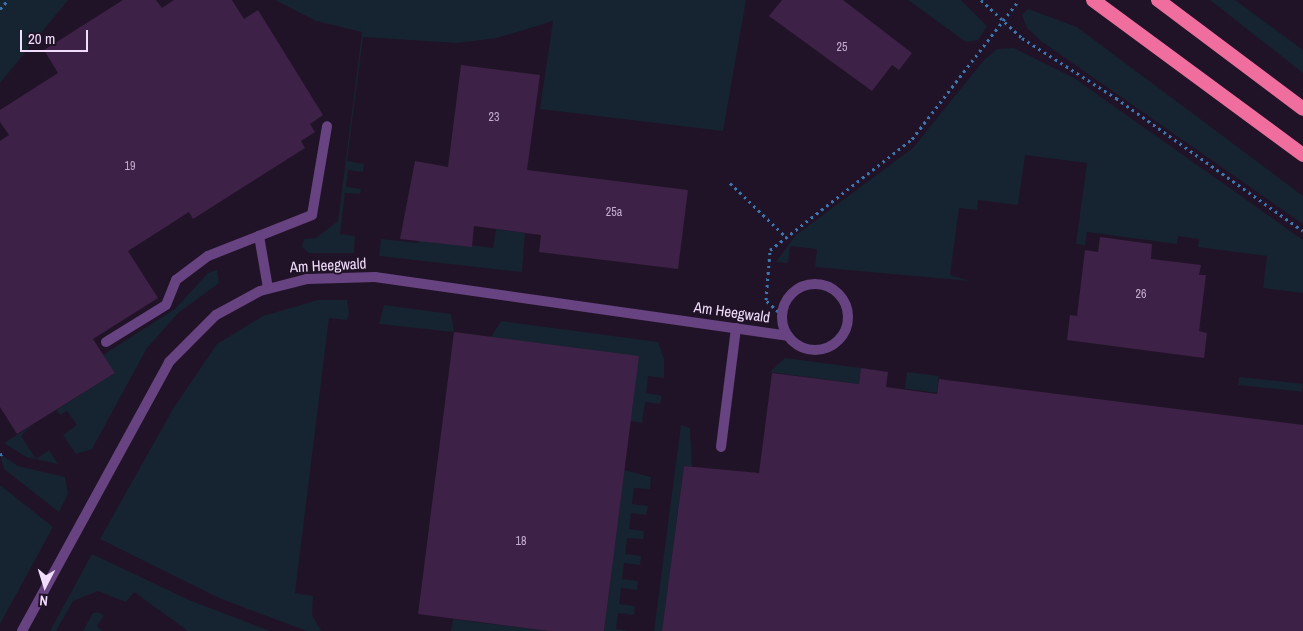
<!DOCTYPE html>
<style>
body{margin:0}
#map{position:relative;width:1303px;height:631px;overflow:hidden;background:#211327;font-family:"Archivo Narrow",sans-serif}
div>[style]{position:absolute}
.green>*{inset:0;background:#162330;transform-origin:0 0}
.building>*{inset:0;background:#3d2146}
.path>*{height:3px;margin-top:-1.5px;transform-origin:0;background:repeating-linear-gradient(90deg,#3d77af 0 2.5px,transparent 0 6.5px)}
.service>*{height:10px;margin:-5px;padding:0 5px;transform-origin:5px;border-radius:5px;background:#684381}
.minor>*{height:10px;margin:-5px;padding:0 5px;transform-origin:5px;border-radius:5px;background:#684381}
.minor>.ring{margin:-5px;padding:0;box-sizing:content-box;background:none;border:10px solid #684381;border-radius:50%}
.trunk>*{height:14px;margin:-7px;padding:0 7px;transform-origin:7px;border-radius:7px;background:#f06e9e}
span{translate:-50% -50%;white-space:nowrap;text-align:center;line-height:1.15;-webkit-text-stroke:4px #211327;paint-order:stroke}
.number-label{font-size:12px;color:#c4adce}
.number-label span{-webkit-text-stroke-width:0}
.street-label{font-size:15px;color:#f1dcfb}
.north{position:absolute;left:20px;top:561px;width:50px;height:50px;-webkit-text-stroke:4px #211327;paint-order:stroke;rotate:185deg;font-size:14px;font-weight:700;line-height:20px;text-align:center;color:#f1dcfb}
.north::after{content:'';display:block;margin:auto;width:18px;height:22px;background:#f1dcfb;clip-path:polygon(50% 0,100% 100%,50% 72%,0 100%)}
.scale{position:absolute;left:20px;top:30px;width:68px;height:22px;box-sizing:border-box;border:2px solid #f1dcfb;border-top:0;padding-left:6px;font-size:15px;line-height:18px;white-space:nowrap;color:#f1dcfb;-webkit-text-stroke:4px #211327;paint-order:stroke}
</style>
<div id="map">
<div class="green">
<i style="clip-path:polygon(0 0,68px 0,0 83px)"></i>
<i style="clip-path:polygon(275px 0,746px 0,723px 131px,540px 109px,553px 21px,497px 38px,457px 43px,363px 37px,347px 161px,364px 164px,363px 172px,348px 170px,346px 187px,361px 189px,360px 194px,345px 193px,340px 234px,355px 236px,354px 253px,309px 253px,302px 247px,304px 239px,316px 238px,338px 221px,362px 32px,316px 21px)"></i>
<i style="clip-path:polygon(908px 0,961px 0,987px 26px,978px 40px,966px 42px)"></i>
<i style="clip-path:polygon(1210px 0,1235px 0,1303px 50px,1303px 73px)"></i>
<i style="clip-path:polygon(1028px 9px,1077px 27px,1303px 196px,1303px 224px,1041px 41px,1027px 28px,1022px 15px)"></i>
<i style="clip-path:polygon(1014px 48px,1074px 78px,1303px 240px,1303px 293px,1263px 288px,1267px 256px,1198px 247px,1199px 239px,1178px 236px,1177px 244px,1087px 232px,1085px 245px,1076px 244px,1087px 163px,1025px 155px,1018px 205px,978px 200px,977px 210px,959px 208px,950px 275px,970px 281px,815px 267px,817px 249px,790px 246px,788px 263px,776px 262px,796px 235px,913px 148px,984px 60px,997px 49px)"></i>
<i style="clip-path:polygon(496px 229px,525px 233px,522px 272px,379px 256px,381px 239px,418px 243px,419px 238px,493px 248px)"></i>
<i style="clip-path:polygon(217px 270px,219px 283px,178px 313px,147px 348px,92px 449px,76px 454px,63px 435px,77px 425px,67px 411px,60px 415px,56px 410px,115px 373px,103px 355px,175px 309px,208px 273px)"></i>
<i style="clip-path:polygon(318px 300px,347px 300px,349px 313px,347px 320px,329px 318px,295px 593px,313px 596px,312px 615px,321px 631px,307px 631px,219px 598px,100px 539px,173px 409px,217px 344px,263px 316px)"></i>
<i style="clip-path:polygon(384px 305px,451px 314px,454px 332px,379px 324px)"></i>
<i style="clip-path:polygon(501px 321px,658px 342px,664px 359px,664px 378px,648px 376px,646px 393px,662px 396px,660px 404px,645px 402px,642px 423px,631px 421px,491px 337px)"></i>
<i style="clip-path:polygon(785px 358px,861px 368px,859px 384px,770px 372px)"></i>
<i style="left:907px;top:372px;width:32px;height:17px;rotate:7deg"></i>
<i style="left:1239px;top:377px;width:64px;height:8px;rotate:6deg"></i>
<i style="clip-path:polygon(33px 425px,21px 436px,36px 459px,49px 450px,58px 464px,26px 457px,4px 443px)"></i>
<i style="clip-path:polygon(681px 425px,690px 428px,692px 467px,684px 466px,662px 631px,654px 631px)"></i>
<i style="clip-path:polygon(0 454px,18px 466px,65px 477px,68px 494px,59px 512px,4px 469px)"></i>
<i style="clip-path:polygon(624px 470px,651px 477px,650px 489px,634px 488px,632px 504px,648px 506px,646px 515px,631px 513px,629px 529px,644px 531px,643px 539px,627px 538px,625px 554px,641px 556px,640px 565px,624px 563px,622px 579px,638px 581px,637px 590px,621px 588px,619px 604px,635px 606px,634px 615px,618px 613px,616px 629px,629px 631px,604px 631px)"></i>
<i style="clip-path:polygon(0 485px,53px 527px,0 624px)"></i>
<i style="clip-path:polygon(92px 554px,189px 600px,270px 631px,188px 631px,134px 592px,126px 602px,98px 591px,73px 601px,56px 631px,50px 631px)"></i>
<i style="clip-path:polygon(98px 612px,104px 615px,97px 626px,102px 631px,83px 631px,93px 613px)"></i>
<i style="clip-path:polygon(453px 619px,549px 631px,451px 631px)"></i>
</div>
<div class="building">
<i style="clip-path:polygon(123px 0,156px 0,162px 8px,174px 0,232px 0,244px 19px,258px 10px,323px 115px,310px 124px,315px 132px,301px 141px,305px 148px,193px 219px,189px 212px,128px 251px,158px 298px,93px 339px,115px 373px,17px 434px,0 407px,0 141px,9px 135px,0 122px,0 110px,58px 73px,44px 50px)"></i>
<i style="clip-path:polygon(782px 0,843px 0,912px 53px,899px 70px,892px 65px,872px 91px,769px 16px)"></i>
<i style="clip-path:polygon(461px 65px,540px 75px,527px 170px,688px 190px,678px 269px,539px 252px,541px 235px,474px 226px,472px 247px,400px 239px,415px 161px,448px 167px)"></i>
<i style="clip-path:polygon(1100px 237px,1152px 244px,1151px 259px,1201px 265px,1199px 275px,1206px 275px,1199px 331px,1207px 333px,1204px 358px,1067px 340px,1070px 315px,1077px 316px,1085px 250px,1098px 252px)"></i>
<i style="clip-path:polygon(454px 332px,639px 356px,604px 631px,549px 631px,418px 614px)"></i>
<i style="clip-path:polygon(861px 368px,888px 372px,886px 387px,937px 394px,939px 379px,1303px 425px,1303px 631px,662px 631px,684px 466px,759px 473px,772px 373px,859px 384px)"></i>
</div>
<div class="path">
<i style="left:981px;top:0;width:56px;rotate:42.8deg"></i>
<i style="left:1022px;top:38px;width:112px;rotate:32.6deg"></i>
<i style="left:1116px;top:98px;width:229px;rotate:35.4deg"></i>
<i style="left:0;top:9px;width:12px;rotate:-48deg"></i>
<i style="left:730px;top:183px;width:75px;rotate:43.9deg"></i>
<i style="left:783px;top:316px;width:23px;rotate:-137deg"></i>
<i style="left:766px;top:300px;width:50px;rotate:-85.4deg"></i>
<i style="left:770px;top:250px;width:180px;rotate:-38deg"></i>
<i style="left:912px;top:139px;width:175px;rotate:-52.4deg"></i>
<i style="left:0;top:455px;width:6px;rotate:-31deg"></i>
</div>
<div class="service">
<i style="left:268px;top:288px;width:53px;rotate:-99.8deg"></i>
<i style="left:259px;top:236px;width:57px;rotate:-21.6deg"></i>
<i style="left:312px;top:215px;width:90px;rotate:-80.4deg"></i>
<i style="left:106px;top:342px;width:70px;rotate:-31.7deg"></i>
<i style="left:166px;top:305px;width:27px;rotate:-68deg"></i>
<i style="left:176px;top:280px;width:40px;rotate:-37deg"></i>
<i style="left:208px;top:256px;width:55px;rotate:-21.4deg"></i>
<i style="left:721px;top:447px;width:120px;rotate:-82.8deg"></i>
</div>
<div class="minor">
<i class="ring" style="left:782px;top:284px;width:56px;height:56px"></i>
<i style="left:22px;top:631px;width:307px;rotate:-61.3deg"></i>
<i style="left:169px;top:362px;width:66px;rotate:-45deg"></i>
<i style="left:216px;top:315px;width:50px;rotate:-28.6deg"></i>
<i style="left:260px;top:291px;width:49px;rotate:-14.3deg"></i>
<i style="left:307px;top:279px;width:68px;rotate:-1.7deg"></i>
<i style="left:375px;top:277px;width:417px;rotate:8.1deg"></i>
</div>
<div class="trunk">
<i style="left:1093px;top:0;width:261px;rotate:36.4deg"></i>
<i style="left:1158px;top:0;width:181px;rotate:36.9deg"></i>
</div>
<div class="number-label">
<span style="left:842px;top:48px">25</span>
<span style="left:494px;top:118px">23</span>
<span style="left:130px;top:167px">19</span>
<span style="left:614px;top:213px">25a</span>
<span style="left:1141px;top:295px">26</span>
<span style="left:521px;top:542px">18</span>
</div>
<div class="street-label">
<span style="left:328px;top:265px;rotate:-3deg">Am Heegwald</span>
<span style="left:732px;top:312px;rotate:8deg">Am Heegwald</span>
</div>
<div class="north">N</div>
<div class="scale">20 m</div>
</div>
